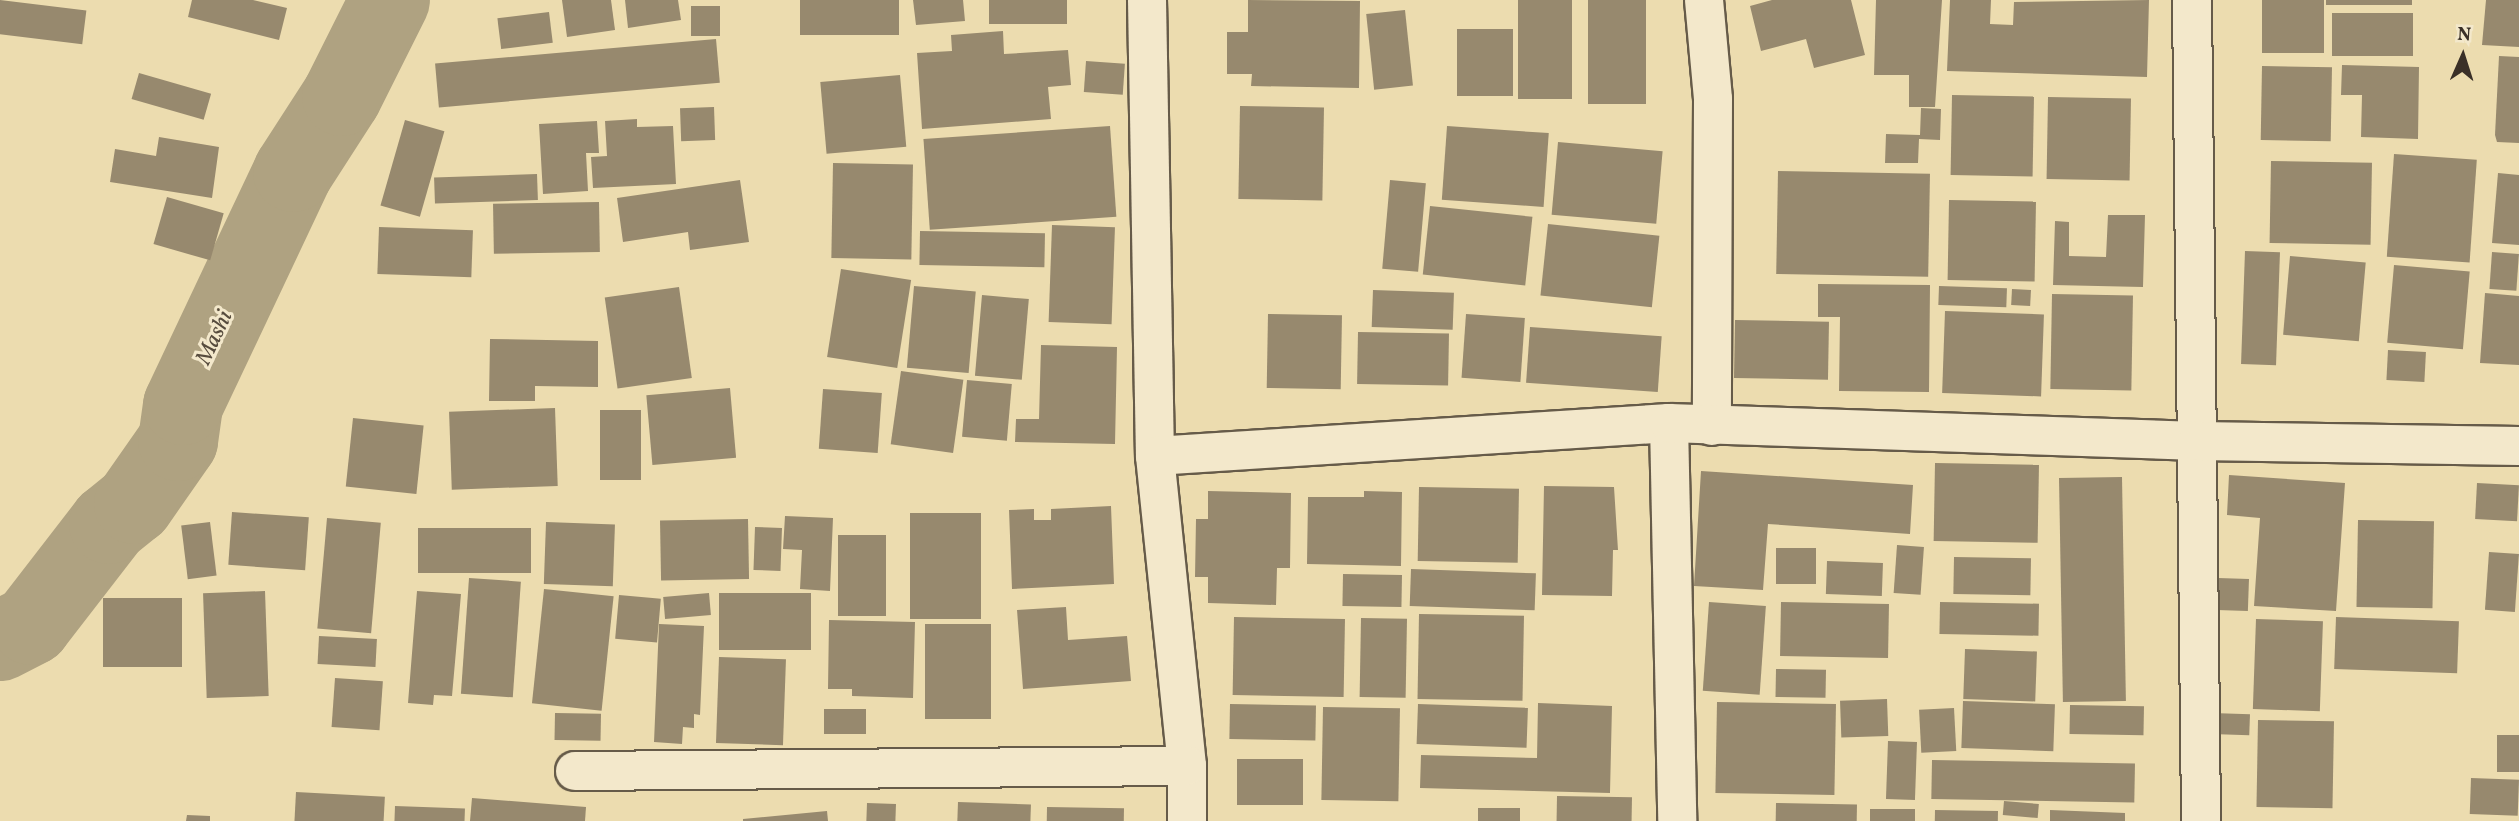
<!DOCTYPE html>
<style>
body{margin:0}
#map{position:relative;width:2519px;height:821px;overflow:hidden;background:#ecdcaf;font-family:Vollkorn,serif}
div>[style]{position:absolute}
.river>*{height:80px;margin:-40px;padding:0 40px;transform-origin:40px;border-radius:40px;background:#afa281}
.building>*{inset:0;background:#97896e;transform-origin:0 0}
.roads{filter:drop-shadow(2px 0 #665b49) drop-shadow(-2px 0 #665b49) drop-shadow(0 2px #665b49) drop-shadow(0 -2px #665b49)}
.street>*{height:38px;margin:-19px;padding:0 19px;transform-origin:19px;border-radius:19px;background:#f3e8cb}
span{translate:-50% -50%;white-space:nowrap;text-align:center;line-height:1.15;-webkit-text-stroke:6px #f3e8cb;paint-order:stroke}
.water-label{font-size:23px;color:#574c3e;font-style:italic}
.north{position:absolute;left:2428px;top:21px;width:70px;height:70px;-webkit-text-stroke:5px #f3e8cb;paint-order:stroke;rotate:3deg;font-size:19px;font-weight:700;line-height:28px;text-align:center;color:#3a3027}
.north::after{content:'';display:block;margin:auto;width:24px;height:32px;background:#3a3027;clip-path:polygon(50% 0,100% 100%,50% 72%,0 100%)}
</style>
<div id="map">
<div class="river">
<i style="left:0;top:641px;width:35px;rotate:-27deg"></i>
<i style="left:31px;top:625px;width:128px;rotate:-52.3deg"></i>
<i style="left:109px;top:524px;width:32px;rotate:-39deg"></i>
<i style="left:134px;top:504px;width:77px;rotate:-55.1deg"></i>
<i style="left:178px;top:441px;width:36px;rotate:-82deg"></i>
<i style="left:183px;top:405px;width:258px;rotate:-64.7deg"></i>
<i style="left:293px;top:172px;width:90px;rotate:-57.2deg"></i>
<i style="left:342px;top:96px;width:107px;rotate:-63.4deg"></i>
</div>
<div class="building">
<i style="left:0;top:0;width:87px;height:34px;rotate:7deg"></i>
<i style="clip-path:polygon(192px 0,253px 0,287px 8px,279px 40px,188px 17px)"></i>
<i style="clip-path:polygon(562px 0,611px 0,615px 30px,567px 37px)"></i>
<i style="clip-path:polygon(625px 0,678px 0,681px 20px,628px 28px)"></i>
<i style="left:800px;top:0;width:99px;height:35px"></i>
<i style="clip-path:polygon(913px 0,963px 0,965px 21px,916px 25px)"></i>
<i style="left:989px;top:0;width:78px;height:24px"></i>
<i style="clip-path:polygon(1248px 0,1360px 1px,1359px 88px,1251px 86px,1252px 74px,1227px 74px,1227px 32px,1248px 32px)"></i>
<i style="left:1518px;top:0;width:54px;height:99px"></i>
<i style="left:1588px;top:0;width:58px;height:104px"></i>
<i style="clip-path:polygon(1772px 0,1851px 0,1865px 55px,1814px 68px,1806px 39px,1761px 51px,1750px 6px)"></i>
<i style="clip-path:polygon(1876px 0,1942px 0,1935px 107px,1909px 107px,1909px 75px,1874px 75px)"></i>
<i style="clip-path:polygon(1950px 0,1991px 0,1990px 24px,2013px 25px,2014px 2px,2149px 0,2147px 77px,1947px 71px)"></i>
<i style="left:2262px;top:0;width:62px;height:53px"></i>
<i style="left:2326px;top:0;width:86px;height:5px"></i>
<i style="clip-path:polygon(2486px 0,2519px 0,2519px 47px,2482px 45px)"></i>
<i style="left:691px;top:6px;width:29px;height:30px"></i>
<i style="left:1405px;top:10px;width:76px;height:39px;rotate:84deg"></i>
<i style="left:549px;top:12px;width:31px;height:52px;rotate:83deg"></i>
<i style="left:2332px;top:13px;width:81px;height:43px"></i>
<i style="left:1457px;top:29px;width:56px;height:67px"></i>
<i style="clip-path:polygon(1003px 31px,1004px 54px,1068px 50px,1071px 85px,1048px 87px,1051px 119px,922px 129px,917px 53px,952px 51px,951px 35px)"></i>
<i style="left:716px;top:39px;width:44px;height:282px;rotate:85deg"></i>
<i style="clip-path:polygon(2499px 56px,2519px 57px,2519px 143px,2497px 142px,2495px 135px)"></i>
<i style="left:1086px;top:61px;width:39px;height:31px;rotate:4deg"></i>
<i style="clip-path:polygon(2342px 65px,2419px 67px,2418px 139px,2361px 137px,2362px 95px,2341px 95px)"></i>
<i style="left:2262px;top:66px;width:70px;height:74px;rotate:1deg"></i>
<i style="left:139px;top:73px;width:75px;height:27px;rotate:16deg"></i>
<i style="left:900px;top:75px;width:72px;height:80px;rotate:85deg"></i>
<i style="left:1952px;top:95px;width:82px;height:80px;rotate:1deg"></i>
<i style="left:2048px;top:97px;width:83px;height:82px;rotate:1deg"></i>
<i style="left:1240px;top:106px;width:84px;height:93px;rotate:1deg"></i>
<i style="left:714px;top:107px;width:33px;height:34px;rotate:88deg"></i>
<i style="clip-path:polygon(1921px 108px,1941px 109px,1940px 140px,1919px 139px,1918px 163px,1885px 163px,1886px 134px,1920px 135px)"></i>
<i style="clip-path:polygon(637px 119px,637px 127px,673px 126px,676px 184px,593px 188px,591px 157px,607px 156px,605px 121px)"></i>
<i style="left:405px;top:120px;width:41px;height:89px;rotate:16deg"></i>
<i style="clip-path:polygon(597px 121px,599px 153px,586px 153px,588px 191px,543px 194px,539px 124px)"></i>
<i style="left:1110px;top:126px;width:91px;height:187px;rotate:86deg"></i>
<i style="left:1447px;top:126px;width:102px;height:74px;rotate:4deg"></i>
<i style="clip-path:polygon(159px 137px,219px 147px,212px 198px,110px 182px,115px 149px,156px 156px)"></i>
<i style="left:1558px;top:142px;width:105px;height:73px;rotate:5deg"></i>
<i style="left:2394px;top:154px;width:83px;height:103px;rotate:4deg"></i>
<i style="left:2271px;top:161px;width:101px;height:82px;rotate:1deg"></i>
<i style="left:833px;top:163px;width:80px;height:95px;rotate:1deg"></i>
<i style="left:1778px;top:171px;width:152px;height:103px;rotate:1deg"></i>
<i style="clip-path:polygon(2498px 173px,2519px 175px,2519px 245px,2492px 243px)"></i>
<i style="left:537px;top:174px;width:26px;height:103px;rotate:88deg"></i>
<i style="clip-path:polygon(740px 180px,749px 242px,690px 250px,688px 232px,623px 242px,617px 198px)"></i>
<i style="left:1390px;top:180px;width:36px;height:89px;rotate:5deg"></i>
<i style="left:167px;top:197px;width:59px;height:49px;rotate:16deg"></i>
<i style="left:1949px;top:200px;width:87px;height:80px;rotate:1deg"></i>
<i style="left:599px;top:202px;width:50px;height:106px;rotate:89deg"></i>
<i style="left:1430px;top:206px;width:103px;height:69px;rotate:6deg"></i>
<i style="clip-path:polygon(2108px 215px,2145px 215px,2143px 287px,2053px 285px,2055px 221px,2069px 222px,2069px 256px,2106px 257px)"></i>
<i style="left:1548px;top:224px;width:112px;height:72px;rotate:6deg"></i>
<i style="left:1052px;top:225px;width:63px;height:97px;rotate:2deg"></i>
<i style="left:379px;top:227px;width:94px;height:47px;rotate:2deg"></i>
<i style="left:920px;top:231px;width:125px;height:34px;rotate:1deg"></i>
<i style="left:2245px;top:251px;width:35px;height:113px;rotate:2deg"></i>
<i style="left:2492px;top:252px;width:27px;height:37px;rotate:4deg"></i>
<i style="left:2290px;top:256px;width:76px;height:79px;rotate:5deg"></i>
<i style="left:2394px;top:265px;width:76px;height:78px;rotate:5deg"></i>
<i style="left:841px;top:269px;width:71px;height:89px;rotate:9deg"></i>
<i style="clip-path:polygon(1818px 284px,1930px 285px,1929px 392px,1839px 391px,1840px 317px,1818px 317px)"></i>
<i style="left:914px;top:286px;width:62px;height:82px;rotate:5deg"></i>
<i style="left:1939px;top:286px;width:68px;height:19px;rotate:2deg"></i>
<i style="left:679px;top:287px;width:92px;height:75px;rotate:82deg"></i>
<i style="left:2012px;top:289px;width:19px;height:16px;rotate:3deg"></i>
<i style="left:1373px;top:290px;width:81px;height:37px;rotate:2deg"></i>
<i style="clip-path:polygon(2485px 293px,2519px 296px,2519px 365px,2480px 363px)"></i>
<i style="left:2052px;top:294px;width:81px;height:95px;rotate:1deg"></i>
<i style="left:982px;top:295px;width:47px;height:81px;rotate:5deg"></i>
<i style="left:1945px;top:311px;width:99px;height:82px;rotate:2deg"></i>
<i style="left:1268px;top:314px;width:74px;height:74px;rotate:1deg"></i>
<i style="left:1466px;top:314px;width:59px;height:64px;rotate:4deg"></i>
<i style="left:1735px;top:320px;width:94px;height:58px;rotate:1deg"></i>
<i style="left:1530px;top:327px;width:132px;height:56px;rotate:4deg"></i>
<i style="left:1358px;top:332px;width:91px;height:52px;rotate:1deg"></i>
<i style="clip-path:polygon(490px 339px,598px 341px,598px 387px,535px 386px,535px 401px,489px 401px)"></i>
<i style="clip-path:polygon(1041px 345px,1117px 347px,1115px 444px,1015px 442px,1016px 419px,1039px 419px)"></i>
<i style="left:2388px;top:350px;width:38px;height:30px;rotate:3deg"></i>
<i style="left:901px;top:371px;width:63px;height:74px;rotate:8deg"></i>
<i style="left:967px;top:380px;width:45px;height:57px;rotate:5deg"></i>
<i style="left:730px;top:388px;width:70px;height:84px;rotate:85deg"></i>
<i style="left:823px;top:389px;width:59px;height:60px;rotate:4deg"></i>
<i style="left:555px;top:408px;width:78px;height:106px;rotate:88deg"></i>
<i style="left:600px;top:410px;width:41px;height:70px"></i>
<i style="left:353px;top:418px;width:71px;height:69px;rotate:6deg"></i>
<i style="left:1935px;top:463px;width:104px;height:78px;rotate:1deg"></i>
<i style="clip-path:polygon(1701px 471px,1913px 485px,1910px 534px,1768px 524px,1763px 590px,1694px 586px)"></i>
<i style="clip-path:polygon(2229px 475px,2345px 483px,2336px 611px,2254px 606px,2260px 518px,2227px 515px)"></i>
<i style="left:2122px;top:477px;width:224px;height:63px;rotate:89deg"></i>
<i style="left:2477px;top:483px;width:42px;height:36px;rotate:3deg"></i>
<i style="clip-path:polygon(1544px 486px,1614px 487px,1618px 550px,1613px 550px,1612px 596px,1542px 595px)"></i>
<i style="left:1419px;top:487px;width:100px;height:74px;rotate:1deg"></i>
<i style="clip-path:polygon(1208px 491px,1291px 493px,1290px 568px,1277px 568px,1276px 605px,1208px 603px,1208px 577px,1195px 577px,1196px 519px,1208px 519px)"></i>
<i style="clip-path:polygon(1364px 491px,1402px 492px,1401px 566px,1307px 564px,1308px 497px,1364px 497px)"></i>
<i style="clip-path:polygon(1111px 506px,1114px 584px,1012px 589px,1009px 510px,1034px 509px,1034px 520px,1051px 520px,1051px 509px)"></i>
<i style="left:232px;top:512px;width:77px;height:53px;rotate:4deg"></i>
<i style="left:910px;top:513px;width:71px;height:106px"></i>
<i style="clip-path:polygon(785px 516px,833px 518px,830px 591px,800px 589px,802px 550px,783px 549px)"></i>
<i style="left:327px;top:518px;width:54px;height:111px;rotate:5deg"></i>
<i style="left:748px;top:519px;width:60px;height:88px;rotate:89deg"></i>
<i style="left:2358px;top:520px;width:76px;height:87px;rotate:1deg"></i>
<i style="left:210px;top:522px;width:54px;height:29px;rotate:83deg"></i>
<i style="left:546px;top:522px;width:69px;height:62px;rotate:2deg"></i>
<i style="left:755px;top:527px;width:27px;height:43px;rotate:2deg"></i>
<i style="left:418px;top:528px;width:113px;height:45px"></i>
<i style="left:838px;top:535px;width:48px;height:81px"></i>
<i style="left:1897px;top:545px;width:27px;height:48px;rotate:4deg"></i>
<i style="left:1776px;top:548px;width:40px;height:36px"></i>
<i style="left:2489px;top:552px;width:30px;height:58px;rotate:4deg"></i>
<i style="left:1954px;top:557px;width:77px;height:37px;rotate:1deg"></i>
<i style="left:1827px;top:561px;width:56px;height:33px;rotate:2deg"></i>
<i style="left:1411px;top:569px;width:125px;height:37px;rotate:2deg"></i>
<i style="left:1343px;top:574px;width:59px;height:32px;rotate:1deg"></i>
<i style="left:469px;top:578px;width:52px;height:116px;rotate:4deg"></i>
<i style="left:2218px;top:578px;width:31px;height:32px;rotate:2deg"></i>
<i style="left:544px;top:589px;width:70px;height:115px;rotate:6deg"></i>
<i style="left:265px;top:591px;width:105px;height:62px;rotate:88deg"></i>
<i style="clip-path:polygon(417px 591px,461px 594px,452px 696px,434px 695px,433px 705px,408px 703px)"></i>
<i style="left:709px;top:593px;width:22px;height:46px;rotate:85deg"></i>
<i style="left:719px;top:593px;width:92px;height:57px"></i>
<i style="left:619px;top:595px;width:42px;height:44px;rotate:5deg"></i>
<i style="left:103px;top:598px;width:79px;height:69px"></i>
<i style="left:1709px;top:602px;width:57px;height:89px;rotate:4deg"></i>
<i style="left:1781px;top:602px;width:108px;height:54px;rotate:1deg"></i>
<i style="left:1940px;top:602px;width:99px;height:32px;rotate:1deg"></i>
<i style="clip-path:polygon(1066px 607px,1068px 640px,1127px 636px,1131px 681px,1023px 689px,1017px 610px)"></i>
<i style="left:1419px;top:614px;width:105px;height:85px;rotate:1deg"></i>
<i style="left:1234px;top:617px;width:111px;height:78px;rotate:1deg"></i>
<i style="left:2336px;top:617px;width:123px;height:52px;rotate:2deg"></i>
<i style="left:1361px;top:618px;width:46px;height:79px;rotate:1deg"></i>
<i style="left:2256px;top:619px;width:67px;height:90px;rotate:2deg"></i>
<i style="clip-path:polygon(829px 620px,915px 622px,913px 698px,852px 696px,852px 689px,828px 689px)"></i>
<i style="clip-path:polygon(659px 624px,704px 626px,700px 715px,694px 714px,694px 728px,683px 727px,682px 744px,654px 742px)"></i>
<i style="left:925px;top:624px;width:66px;height:95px"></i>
<i style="left:319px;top:636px;width:58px;height:28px;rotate:3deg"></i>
<i style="left:1965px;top:649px;width:72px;height:50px;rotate:2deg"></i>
<i style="left:719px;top:657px;width:67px;height:86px;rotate:2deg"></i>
<i style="left:1776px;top:669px;width:50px;height:28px;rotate:1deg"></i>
<i style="left:335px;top:678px;width:48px;height:49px;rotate:4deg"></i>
<i style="left:1887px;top:699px;width:37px;height:47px;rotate:88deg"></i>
<i style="left:1963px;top:701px;width:92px;height:47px;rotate:2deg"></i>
<i style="left:1717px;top:702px;width:119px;height:91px;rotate:1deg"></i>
<i style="clip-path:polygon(1538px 703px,1612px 706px,1610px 793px,1420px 788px,1421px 755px,1537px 758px)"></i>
<i style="left:1230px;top:704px;width:86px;height:35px;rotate:1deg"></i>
<i style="left:1418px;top:704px;width:110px;height:40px;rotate:2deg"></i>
<i style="left:2070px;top:705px;width:74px;height:29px;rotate:1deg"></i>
<i style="left:1323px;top:707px;width:77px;height:93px;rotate:1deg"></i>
<i style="left:1954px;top:708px;width:43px;height:35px;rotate:87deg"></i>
<i style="left:824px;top:709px;width:42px;height:25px"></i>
<i style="left:555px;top:713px;width:46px;height:27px;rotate:1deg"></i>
<i style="left:2212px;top:713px;width:38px;height:21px;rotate:2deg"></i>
<i style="left:2258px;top:720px;width:76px;height:87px;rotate:1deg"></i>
<i style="left:2519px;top:735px;width:37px;height:22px;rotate:90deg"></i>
<i style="left:1888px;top:741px;width:29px;height:58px;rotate:2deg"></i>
<i style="left:1237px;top:759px;width:66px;height:46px"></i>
<i style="left:1932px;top:760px;width:203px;height:39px;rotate:1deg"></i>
<i style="left:2471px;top:778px;width:48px;height:36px;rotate:2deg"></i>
<i style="left:296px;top:792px;width:89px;height:29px;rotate:3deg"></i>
<i style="left:1557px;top:796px;width:75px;height:25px;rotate:1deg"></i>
<i style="clip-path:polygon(472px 798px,586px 807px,585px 821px,470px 821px)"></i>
<i style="left:2004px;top:801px;width:35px;height:14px;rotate:5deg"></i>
<i style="left:958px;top:802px;width:73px;height:19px;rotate:2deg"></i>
<i style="left:867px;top:803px;width:29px;height:18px;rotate:2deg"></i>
<i style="left:1776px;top:803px;width:81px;height:18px;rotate:1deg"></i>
<i style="left:395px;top:806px;width:70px;height:15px;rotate:2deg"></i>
<i style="left:1047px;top:807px;width:77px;height:14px;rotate:1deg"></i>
<i style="left:1478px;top:808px;width:42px;height:13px"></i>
<i style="left:1915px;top:809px;width:12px;height:45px;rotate:90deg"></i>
<i style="left:1935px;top:810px;width:63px;height:11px;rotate:1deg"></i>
<i style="clip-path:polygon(2050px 810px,2125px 813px,2125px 821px,2050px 821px)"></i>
<i style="clip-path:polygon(827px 811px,828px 821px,743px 821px,743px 819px)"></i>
<i style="clip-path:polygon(187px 815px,210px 816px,210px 821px,186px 821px)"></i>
</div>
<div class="roads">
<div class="street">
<i style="left:1147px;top:0;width:456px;rotate:89deg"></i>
<i style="left:1155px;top:456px;width:312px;rotate:84.1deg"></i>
<i style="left:1187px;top:766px;width:55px;rotate:90deg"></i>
<i style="left:1704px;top:0;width:99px;rotate:84.8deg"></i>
<i style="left:1713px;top:99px;width:327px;rotate:90.2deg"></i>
<i style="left:2192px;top:0;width:821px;rotate:89.37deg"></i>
<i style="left:1669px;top:423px;width:398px;rotate:88.8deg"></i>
<i style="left:1155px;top:456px;width:515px;rotate:-3.67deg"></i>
<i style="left:1669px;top:423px;width:529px;rotate:1.95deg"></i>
<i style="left:2198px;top:441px;width:321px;rotate:0.9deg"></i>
<i style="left:575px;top:771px;width:612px;rotate:-0.47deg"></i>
</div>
</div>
<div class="water-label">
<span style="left:215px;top:338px;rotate:-65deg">Mashi</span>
</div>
<div class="north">N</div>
</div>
